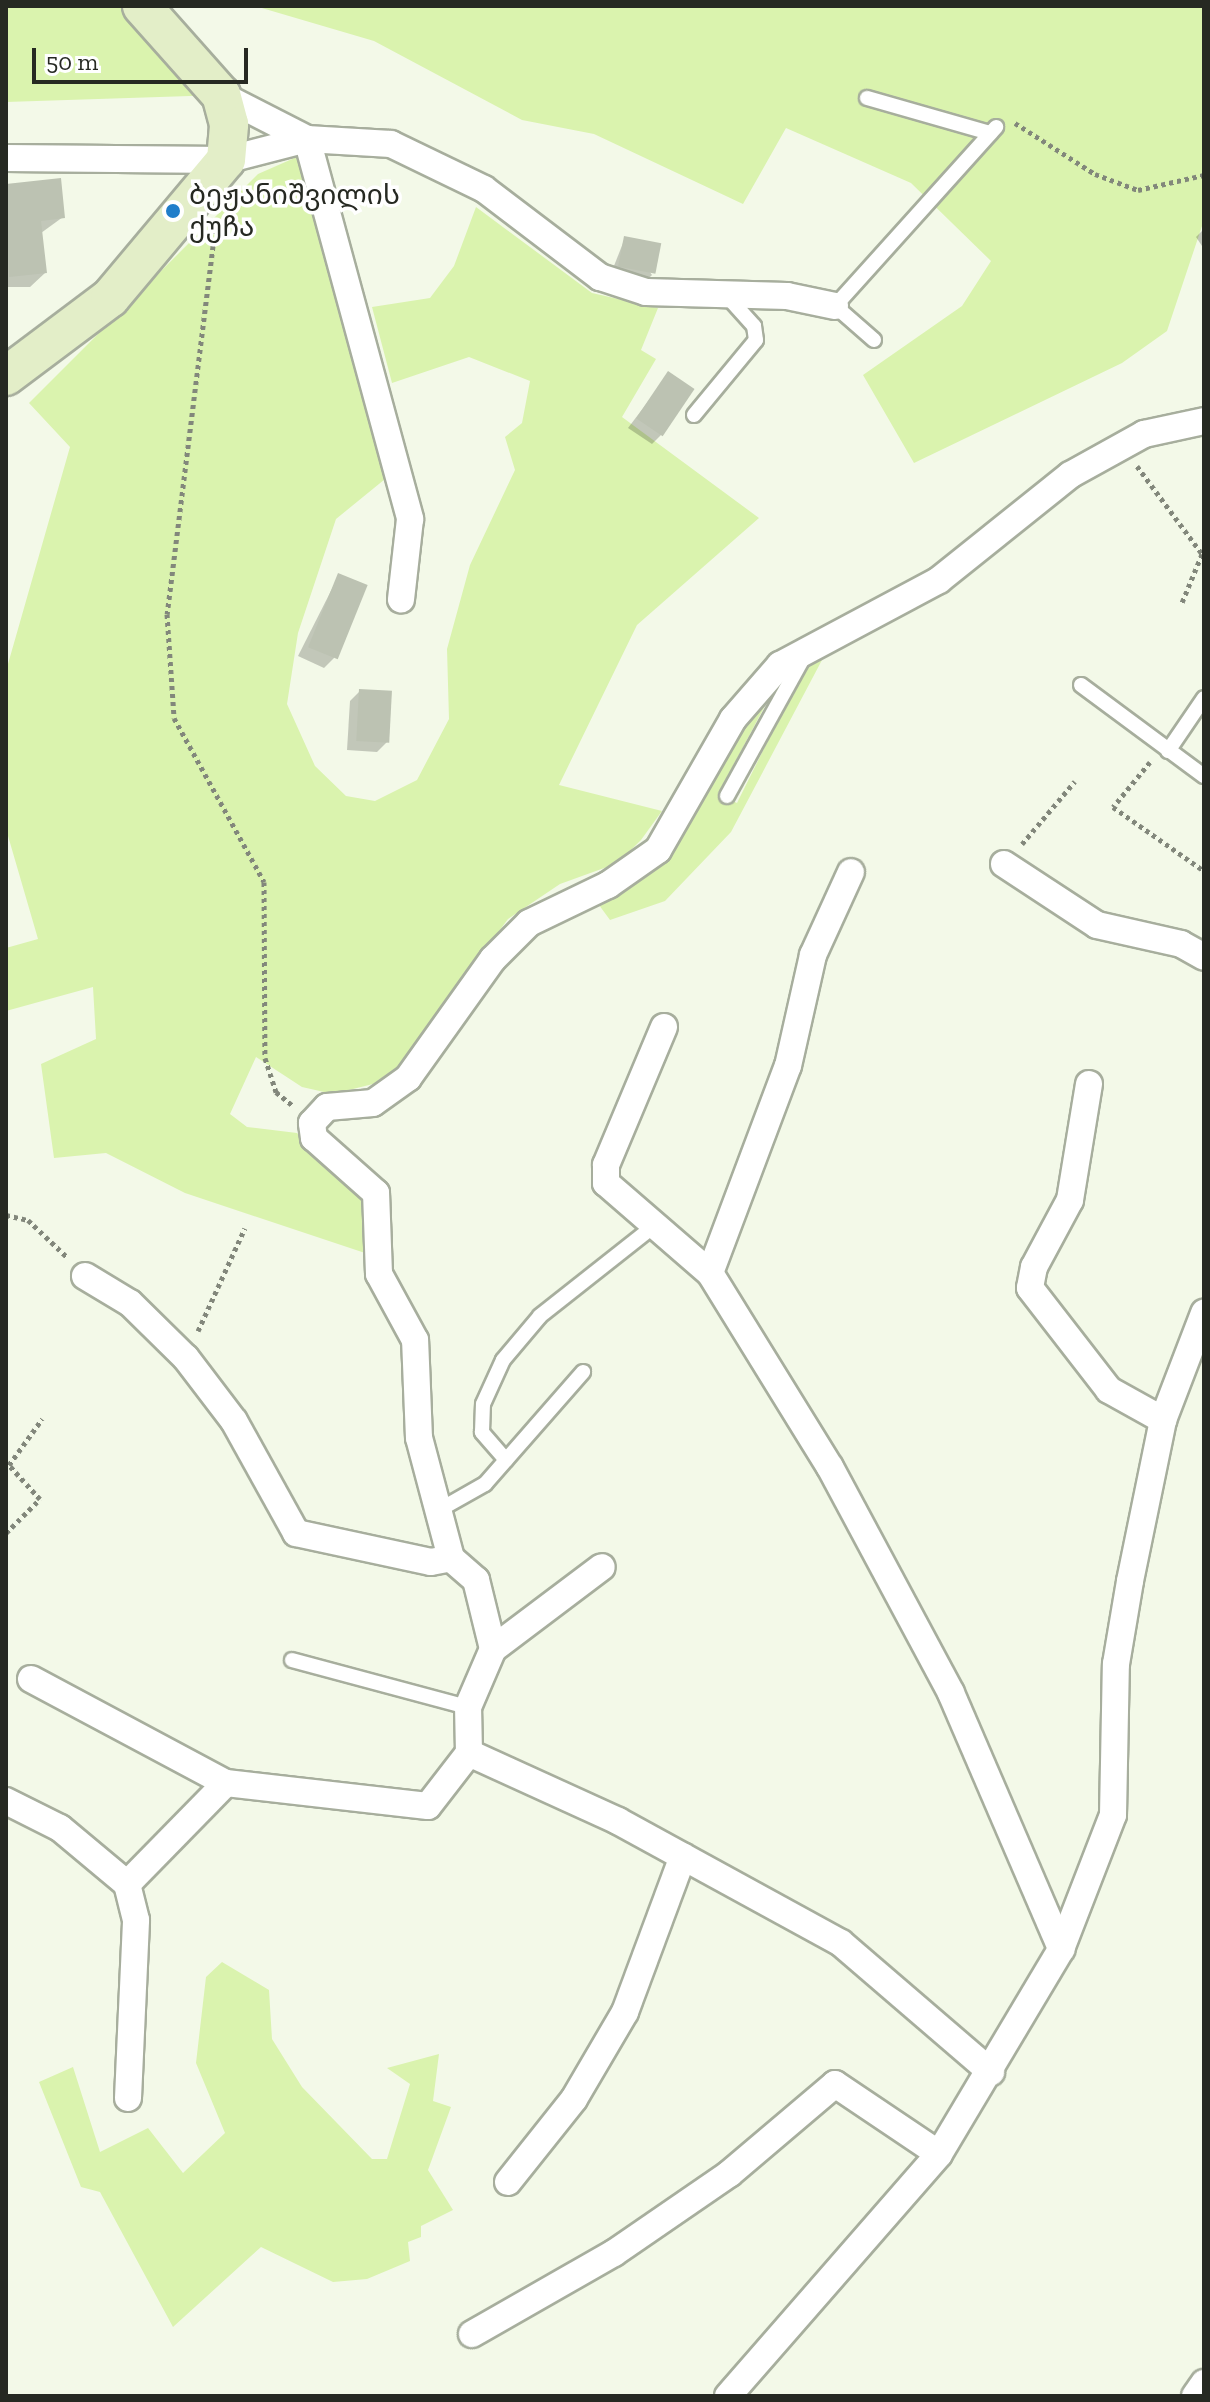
<!DOCTYPE html>
<meta charset="utf-8">
<style>
body{margin:0}
#map{position:relative;width:1210px;height:2402px;overflow:hidden;background:#f3f9e8;font-family:"Zilla Slab","Noto Sans Georgian",serif}
div>[style]{position:absolute}
.green>*{inset:0;background:#daf3ae}
.shadow>*{inset:0;background:#0003}
.building>*{inset:0;background:#bcc2b2;transform-origin:0 0}
.path>*{height:5px;margin-top:-2.5px;transform-origin:0;background:repeating-linear-gradient(90deg,#82877b 0 4px,transparent 0 8px)}
.roads{filter:drop-shadow(2px 0 #a7ae9d) drop-shadow(-2px 0 #a7ae9d) drop-shadow(0 2px #a7ae9d) drop-shadow(0 -2px #a7ae9d)}
.lane>*{height:14px;margin:-7px;padding:0 7px;transform-origin:7px;border-radius:7px;background:#fff}
.street>*{height:26px;margin:-13px;padding:0 13px;transform-origin:13px;border-radius:13px;background:#fff}
.secondary>*{height:38px;margin:-19px;padding:0 19px;transform-origin:19px;border-radius:19px;background:#e3eec8}
.dots>*{width:22px;height:22px;translate:-50% -50%;box-sizing:border-box;border:4px solid #fff;border-radius:50%}
span{translate:-50% -50%;white-space:nowrap;text-align:center;line-height:1.15;-webkit-text-stroke:7px #fff;paint-order:stroke}
.poi-label{font-size:28px;color:#262922}
.left{translate:0 -50%;text-align:left}
.frame{position:absolute;inset:0;border:8px solid #262922;pointer-events:none}
.scale{position:absolute;left:32px;top:48px;width:216px;height:36px;box-sizing:border-box;border:4px solid #262922;border-top:0;padding-left:10px;font-size:24px;line-height:28px;white-space:nowrap;color:#262922;-webkit-text-stroke:6px #fff;paint-order:stroke}
</style>
<div id="map">
<div class="green">
<i style="clip-path:polygon(6px 6px,142px 6px,221px 95px,6px 102px)"></i>
<i style="clip-path:polygon(255px 6px,1204px 6px,1204px 220px,1167px 331px,1122px 363px,914px 463px,863px 375px,962px 306px,991px 261px,911px 183px,786px 128px,743px 204px,594px 134px,522px 120px,374px 41px)"></i>
<i style="clip-path:polygon(299px 156px,390px 475px,336px 519px,298px 633px,287px 704px,315px 766px,346px 796px,375px 801px,417px 780px,449px 719px,447px 649px,470px 565px,515px 470px,505px 437px,522px 423px,530px 381px,469px 357px,392px 383px,372px 307px,430px 298px,454px 266px,476px 207px,592px 293px,658px 308px,641px 350px,656px 359px,622px 417px,759px 518px,637px 625px,559px 785px,662px 811px,641px 840px,618px 863px,560px 884px,508px 919px,400px 1065px,373px 1084px,333px 1094px,302px 1087px,256px 1057px,230px 1114px,247px 1127px,297px 1133px,371px 1195px,365px 1253px,185px 1193px,106px 1153px,54px 1158px,41px 1064px,96px 1039px,93px 987px,6px 1011px,6px 948px,38px 939px,6px 829px,6px 671px,70px 447px,29px 403px,258px 174px)"></i>
<i style="clip-path:polygon(831px 643px,731px 832px,665px 901px,610px 920px,599px 905px,643px 878px,668px 848px,741px 722px,775px 687px,718px 794px,737px 803px,807px 662px)"></i>
<i style="clip-path:polygon(222px 1962px,269px 1990px,272px 2039px,302px 2087px,372px 2159px,387px 2159px,410px 2084px,387px 2068px,439px 2054px,433px 2101px,451px 2107px,428px 2170px,453px 2210px,421px 2226px,421px 2237px,408px 2242px,410px 2261px,367px 2279px,333px 2282px,261px 2247px,173px 2327px,100px 2192px,81px 2187px,39px 2082px,73px 2067px,100px 2152px,148px 2128px,183px 2173px,225px 2133px,196px 2063px,206px 1977px)"></i>
</div>
<div class="shadow">
<i style="clip-path:polygon(59px 180px,63px 217px,41px 233px,45px 273px,30px 287px,6px 287px,6px 186px)"></i>
<i style="clip-path:polygon(1204px 229px,1204px 249px,1196px 237px)"></i>
<i style="clip-path:polygon(625px 238px,652px 275px,642px 285px,610px 276px)"></i>
<i style="clip-path:polygon(669px 374px,661px 435px,652px 444px,628px 428px)"></i>
<i style="clip-path:polygon(339px 575px,334px 658px,324px 668px,298px 656px)"></i>
<i style="clip-path:polygon(360px 691px,387px 742px,377px 752px,347px 750px,350px 701px)"></i>
</div>
<div class="building">
<i style="clip-path:polygon(61px 178px,65px 218px,41px 221px,47px 273px,9px 277px,6px 184px)"></i>
<i style="left:624px;top:236px;width:38px;height:31px;rotate:11deg"></i>
<i style="left:668px;top:371px;width:32px;height:57px;rotate:34deg"></i>
<i style="left:338px;top:573px;width:32px;height:80px;rotate:22deg"></i>
<i style="left:359px;top:689px;width:33px;height:52px;rotate:3deg"></i>
</div>
<div class="path">
<i style="left:1015px;top:123px;width:95px;rotate:32.5deg"></i>
<i style="left:1095px;top:174px;width:46px;rotate:20.4deg"></i>
<i style="left:1138px;top:190px;width:68px;rotate:-12.8deg"></i>
<i style="left:216px;top:222px;width:395px;rotate:97.1deg"></i>
<i style="left:167px;top:614px;width:104px;rotate:86.1deg"></i>
<i style="left:174px;top:718px;width:187px;rotate:61.2deg"></i>
<i style="left:264px;top:882px;width:176px;rotate:89.7deg"></i>
<i style="left:265px;top:1058px;width:36px;rotate:72deg"></i>
<i style="left:276px;top:1092px;width:22px;rotate:39deg"></i>
<i style="left:1137px;top:466px;width:109px;rotate:53.5deg"></i>
<i style="left:1202px;top:554px;width:55px;rotate:112.4deg"></i>
<i style="left:1150px;top:762px;width:58px;rotate:129.4deg"></i>
<i style="left:1113px;top:807px;width:111px;rotate:35.1deg"></i>
<i style="left:1022px;top:844px;width:82px;rotate:-49.9deg"></i>
<i style="left:6px;top:1215px;width:23px;rotate:13deg"></i>
<i style="left:28px;top:1220px;width:55px;rotate:43.5deg"></i>
<i style="left:198px;top:1331px;width:113px;rotate:-65.5deg"></i>
<i style="left:6px;top:1533px;width:48px;rotate:-45deg"></i>
<i style="left:40px;top:1499px;width:46px;rotate:-132.4deg"></i>
<i style="left:9px;top:1465px;width:57px;rotate:-54.3deg"></i>
</div>
<div class="roads">
<div class="lane">
<i style="left:867px;top:98px;width:128px;rotate:15.9deg"></i>
<i style="left:874px;top:340px;width:52px;rotate:-138.9deg"></i>
<i style="left:835px;top:306px;width:241px;rotate:-48deg"></i>
<i style="left:694px;top:415px;width:97px;rotate:-50.4deg"></i>
<i style="left:756px;top:340px;width:14px;rotate:-98deg"></i>
<i style="left:754px;top:326px;width:40px;rotate:-132deg"></i>
<i style="left:1081px;top:685px;width:153px;rotate:36.5deg"></i>
<i style="left:1168px;top:751px;width:64px;rotate:-55.8deg"></i>
<i style="left:727px;top:796px;width:155px;rotate:-61.1deg"></i>
<i style="left:506px;top:1460px;width:37px;rotate:-131deg"></i>
<i style="left:482px;top:1432px;width:28px;rotate:-88deg"></i>
<i style="left:483px;top:1404px;width:48px;rotate:-65.6deg"></i>
<i style="left:503px;top:1360px;width:57px;rotate:-49.9deg"></i>
<i style="left:540px;top:1316px;width:145px;rotate:-38.3deg"></i>
<i style="left:439px;top:1510px;width:53px;rotate:-29.5deg"></i>
<i style="left:485px;top:1484px;width:149px;rotate:-48.8deg"></i>
<i style="left:292px;top:1660px;width:182px;rotate:15deg"></i>
</div>
<div class="street">
<i style="left:221px;top:95px;width:97px;rotate:27.1deg"></i>
<i style="left:307px;top:139px;width:394px;rotate:74.8deg"></i>
<i style="left:410px;top:519px;width:81px;rotate:96.4deg"></i>
<i style="left:6px;top:158px;width:220px;rotate:0.5deg"></i>
<i style="left:226px;top:160px;width:84px;rotate:-14.5deg"></i>
<i style="left:307px;top:139px;width:84px;rotate:3.4deg"></i>
<i style="left:391px;top:144px;width:103px;rotate:25.8deg"></i>
<i style="left:484px;top:189px;width:146px;rotate:37.2deg"></i>
<i style="left:600px;top:277px;width:48px;rotate:18.1deg"></i>
<i style="left:646px;top:292px;width:141px;rotate:1.6deg"></i>
<i style="left:787px;top:296px;width:49px;rotate:11.8deg"></i>
<i style="left:1004px;top:864px;width:111px;rotate:33.3deg"></i>
<i style="left:1097px;top:925px;width:86px;rotate:12.7deg"></i>
<i style="left:1181px;top:944px;width:26px;rotate:29deg"></i>
<i style="left:664px;top:1027px;width:150px;rotate:112.8deg"></i>
<i style="left:606px;top:1165px;width:18px;rotate:90deg"></i>
<i style="left:606px;top:1183px;width:138px;rotate:40.9deg"></i>
<i style="left:710px;top:1273px;width:228px;rotate:58.3deg"></i>
<i style="left:830px;top:1467px;width:256px;rotate:61.8deg"></i>
<i style="left:951px;top:1693px;width:279px;rotate:66.7deg"></i>
<i style="left:1089px;top:1084px;width:118px;rotate:99.3deg"></i>
<i style="left:1070px;top:1200px;width:76px;rotate:118.2deg"></i>
<i style="left:1034px;top:1267px;width:21px;rotate:101deg"></i>
<i style="left:1030px;top:1288px;width:129px;rotate:52.2deg"></i>
<i style="left:1109px;top:1390px;width:62px;rotate:29.1deg"></i>
<i style="left:710px;top:1273px;width:221px;rotate:-69.4deg"></i>
<i style="left:788px;top:1066px;width:114px;rotate:-77.3deg"></i>
<i style="left:813px;top:955px;width:91px;rotate:-65.4deg"></i>
<i style="left:85px;top:1276px;width:52px;rotate:31deg"></i>
<i style="left:130px;top:1303px;width:78px;rotate:44.5deg"></i>
<i style="left:186px;top:1358px;width:79px;rotate:52.7deg"></i>
<i style="left:234px;top:1421px;width:128px;rotate:61deg"></i>
<i style="left:296px;top:1533px;width:138px;rotate:12.1deg"></i>
<i style="left:431px;top:1562px;width:20px;rotate:-11deg"></i>
<i style="left:493px;top:1649px;width:71px;rotate:-103.8deg"></i>
<i style="left:476px;top:1580px;width:33px;rotate:-139deg"></i>
<i style="left:451px;top:1558px;width:124px;rotate:-104.9deg"></i>
<i style="left:419px;top:1438px;width:98px;rotate:-92.3deg"></i>
<i style="left:415px;top:1340px;width:75px;rotate:-118.6deg"></i>
<i style="left:379px;top:1274px;width:81px;rotate:-92.1deg"></i>
<i style="left:376px;top:1193px;width:83px;rotate:-138.4deg"></i>
<i style="left:314px;top:1138px;width:15px;rotate:-98deg"></i>
<i style="left:312px;top:1123px;width:22px;rotate:-47deg"></i>
<i style="left:327px;top:1107px;width:46px;rotate:-5deg"></i>
<i style="left:373px;top:1103px;width:43px;rotate:-35.5deg"></i>
<i style="left:408px;top:1078px;width:146px;rotate:-54.5deg"></i>
<i style="left:493px;top:959px;width:51px;rotate:-45deg"></i>
<i style="left:529px;top:923px;width:88px;rotate:-25.7deg"></i>
<i style="left:608px;top:885px;width:61px;rotate:-35deg"></i>
<i style="left:658px;top:850px;width:151px;rotate:-60.2deg"></i>
<i style="left:733px;top:719px;width:72px;rotate:-49deg"></i>
<i style="left:780px;top:665px;width:180px;rotate:-28.1deg"></i>
<i style="left:939px;top:580px;width:168px;rotate:-38.7deg"></i>
<i style="left:1070px;top:475px;width:85px;rotate:-29deg"></i>
<i style="left:1144px;top:434px;width:61px;rotate:-12.2deg"></i>
<i style="left:31px;top:1679px;width:221px;rotate:28.1deg"></i>
<i style="left:469px;top:1753px;width:164px;rotate:24.5deg"></i>
<i style="left:618px;top:1821px;width:254px;rotate:28.7deg"></i>
<i style="left:841px;top:1943px;width:198px;rotate:40.7deg"></i>
<i style="left:6px;top:1801px;width:60px;rotate:26.6deg"></i>
<i style="left:60px;top:1828px;width:87px;rotate:39.9deg"></i>
<i style="left:128px;top:2098px;width:178px;rotate:-87.4deg"></i>
<i style="left:136px;top:1920px;width:37px;rotate:-104deg"></i>
<i style="left:127px;top:1884px;width:141px;rotate:-45.6deg"></i>
<i style="left:226px;top:1783px;width:203px;rotate:6.5deg"></i>
<i style="left:428px;top:1806px;width:67px;rotate:-52.3deg"></i>
<i style="left:469px;top:1753px;width:46px;rotate:-91.2deg"></i>
<i style="left:468px;top:1707px;width:63px;rotate:-66.7deg"></i>
<i style="left:493px;top:1649px;width:136px;rotate:-37deg"></i>
<i style="left:508px;top:2182px;width:106px;rotate:-51.5deg"></i>
<i style="left:574px;top:2099px;width:101px;rotate:-59.6deg"></i>
<i style="left:625px;top:2012px;width:166px;rotate:-69.6deg"></i>
<i style="left:472px;top:2334px;width:163px;rotate:-29.7deg"></i>
<i style="left:614px;top:2253px;width:140px;rotate:-34.5deg"></i>
<i style="left:729px;top:2174px;width:139px;rotate:-40.3deg"></i>
<i style="left:835px;top:2084px;width:125px;rotate:33.9deg"></i>
<i style="left:728px;top:2396px;width:321px;rotate:-48.9deg"></i>
<i style="left:939px;top:2154px;width:239px;rotate:-59.2deg"></i>
<i style="left:1061px;top:1949px;width:144px;rotate:-68.8deg"></i>
<i style="left:1113px;top:1815px;width:151px;rotate:-88.9deg"></i>
<i style="left:1116px;top:1664px;width:84px;rotate:-80.4deg"></i>
<i style="left:1130px;top:1581px;width:164px;rotate:-78.4deg"></i>
<i style="left:1163px;top:1420px;width:115px;rotate:-69deg"></i>
<i style="left:1195px;top:2396px;width:16px;rotate:-55deg"></i>
</div>
<div class="secondary">
<i style="left:6px;top:376px;width:130px;rotate:-36.9deg"></i>
<i style="left:110px;top:298px;width:180px;rotate:-50deg"></i>
<i style="left:226px;top:160px;width:36px;rotate:-85deg"></i>
<i style="left:229px;top:124px;width:30px;rotate:-105deg"></i>
<i style="left:221px;top:95px;width:119px;rotate:-131.6deg"></i>
</div>
</div>
<div class="dots">
<i style="left:173px;top:211px;background:#207eca"></i>
</div>
<div class="poi-label">
<span class="left" style="left:189px;top:211px">ბეჟანიშვილის<br>ქუჩა</span>
</div>
<div class="frame"></div>
<div class="scale">50 m</div>
</div>
